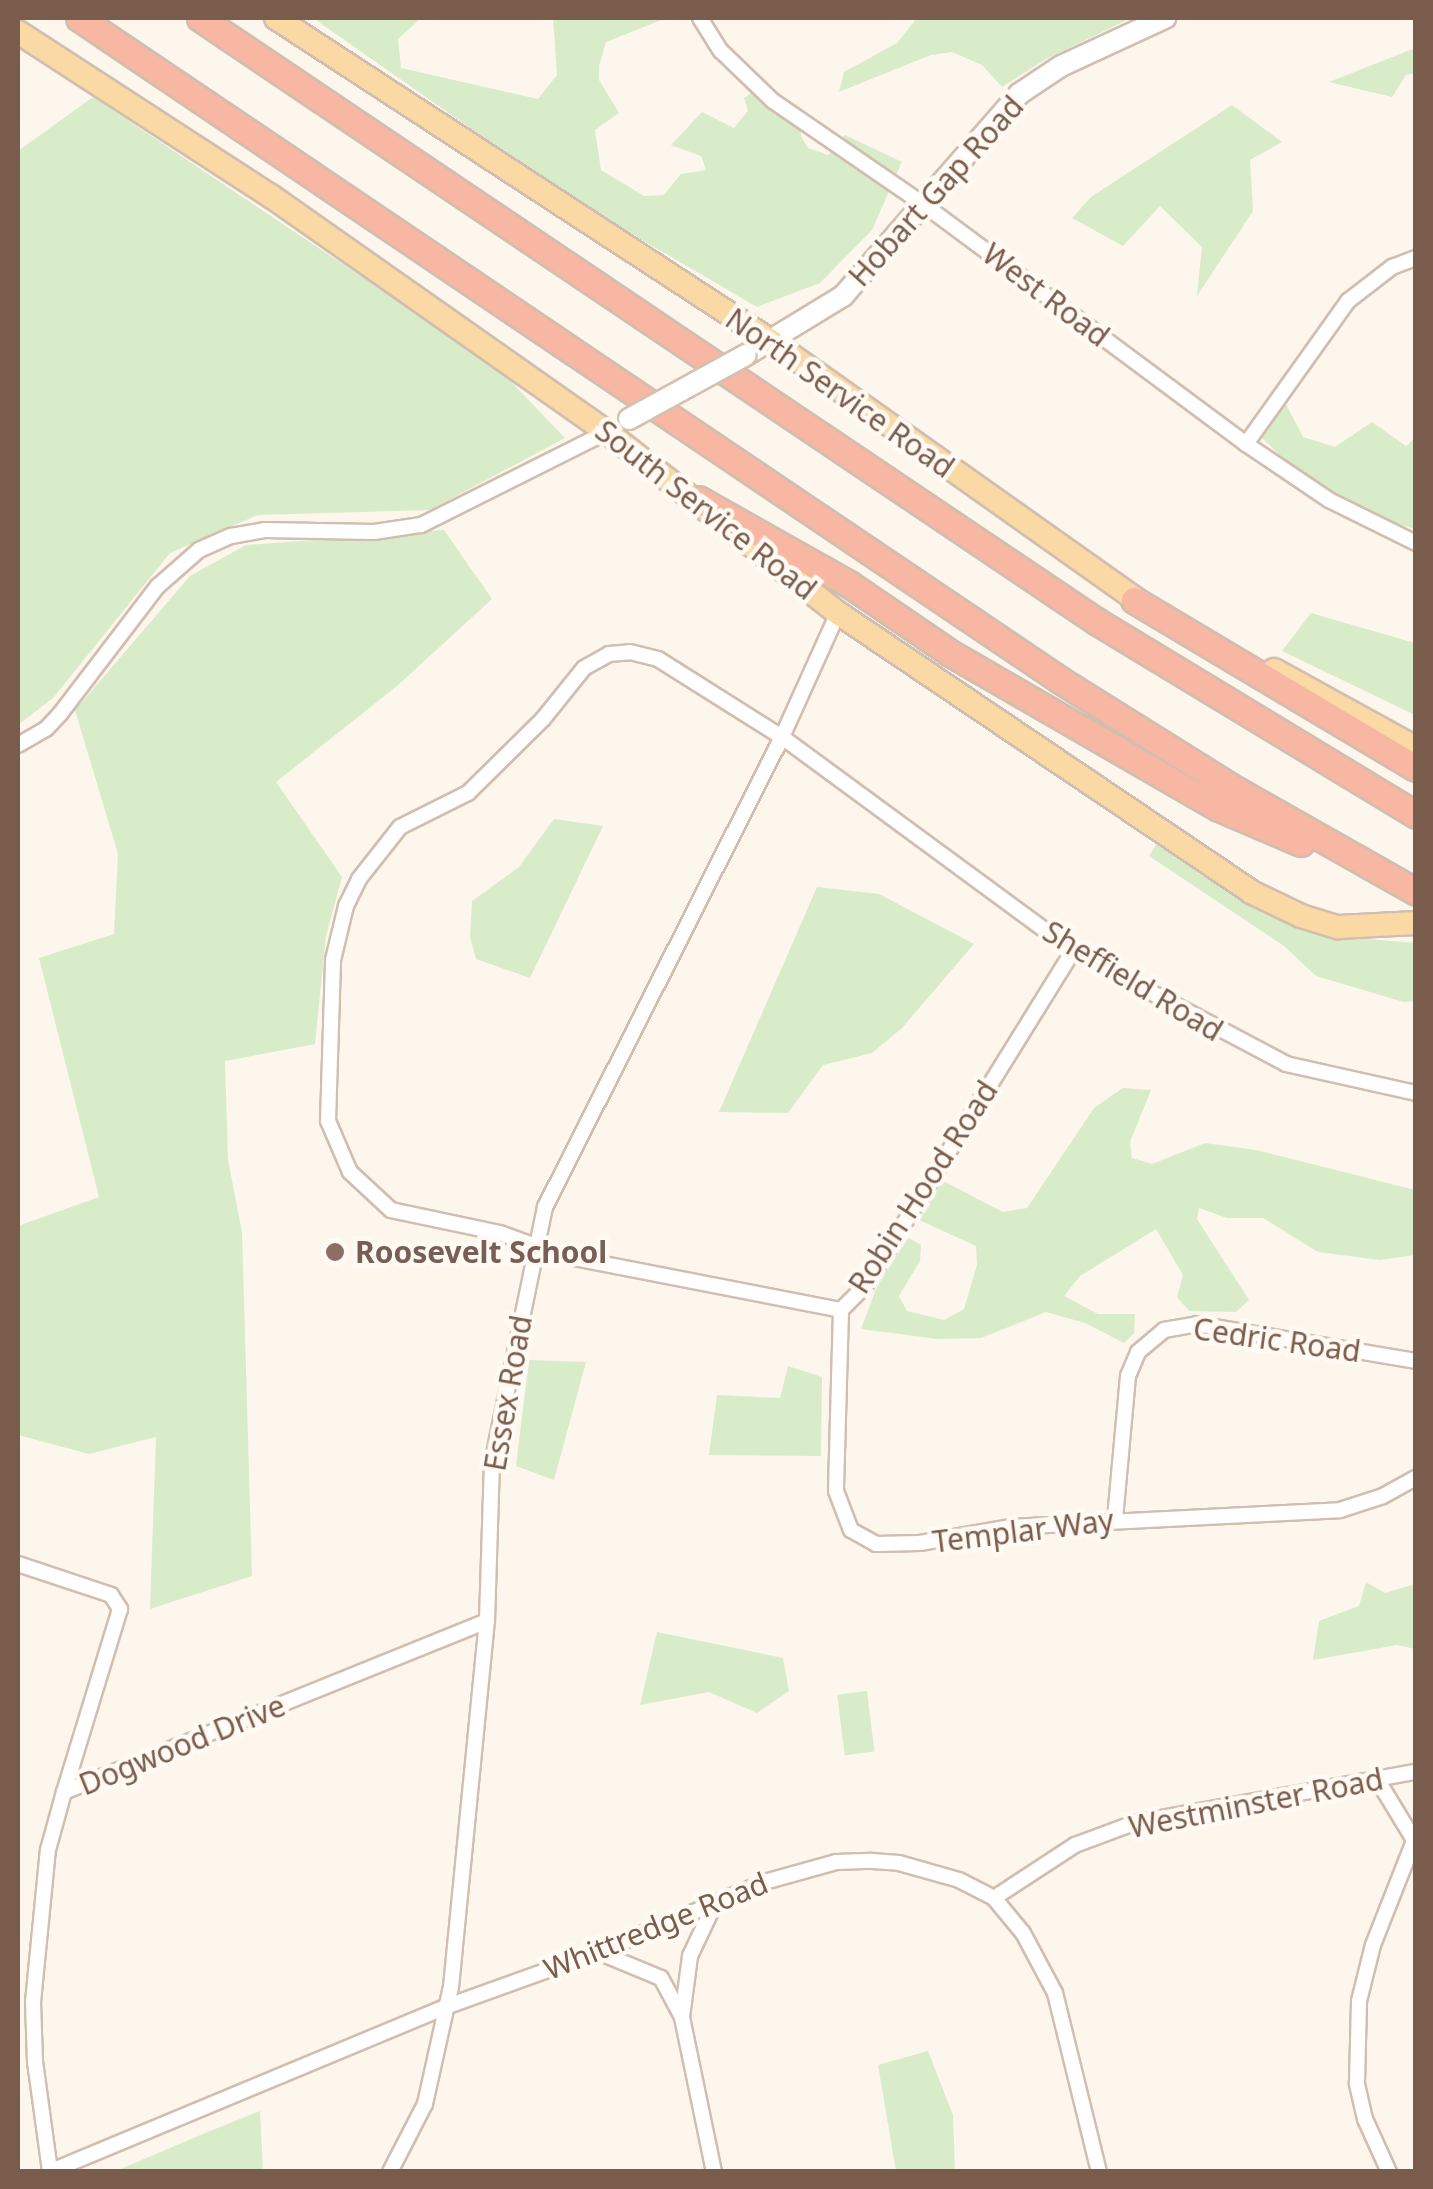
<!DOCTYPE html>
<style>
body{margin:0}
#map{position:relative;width:1433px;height:2189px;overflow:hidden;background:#fdf6ec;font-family:"Noto Sans",sans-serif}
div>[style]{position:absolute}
.green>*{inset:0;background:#d8ecc9;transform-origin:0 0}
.roads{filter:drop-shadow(2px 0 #d1beb0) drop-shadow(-2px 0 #d1beb0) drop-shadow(0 2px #d1beb0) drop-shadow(0 -2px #d1beb0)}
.street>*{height:14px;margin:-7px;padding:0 7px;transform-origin:7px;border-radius:7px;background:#fff}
.secondary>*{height:20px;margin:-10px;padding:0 10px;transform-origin:10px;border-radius:10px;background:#fff}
.primary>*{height:22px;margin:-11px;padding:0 11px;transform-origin:11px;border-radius:11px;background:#fbd9a5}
.highway>*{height:25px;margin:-12.5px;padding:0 12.5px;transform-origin:12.5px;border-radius:12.5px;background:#f7b7a3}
.bridges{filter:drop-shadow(2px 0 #d6c0b0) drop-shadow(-2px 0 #d6c0b0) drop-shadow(0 2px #d6c0b0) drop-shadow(0 -2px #d6c0b0)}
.secondary-bridge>*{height:20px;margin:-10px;padding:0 10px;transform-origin:10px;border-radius:10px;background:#fff}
.dots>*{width:28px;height:28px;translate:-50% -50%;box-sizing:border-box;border:5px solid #fffaf3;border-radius:50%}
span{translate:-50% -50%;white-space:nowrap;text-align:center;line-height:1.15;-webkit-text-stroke:9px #fffaf3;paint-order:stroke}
.street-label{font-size:30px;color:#7a5c4d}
.education-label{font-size:30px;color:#785e54;font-weight:700}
.left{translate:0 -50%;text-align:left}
.frame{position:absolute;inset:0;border:20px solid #7a5c4d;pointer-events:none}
</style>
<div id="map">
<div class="green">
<i style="clip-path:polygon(313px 18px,421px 18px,398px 39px,401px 68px,538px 99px,557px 75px,553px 18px,666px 18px,606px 42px,599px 66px,599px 80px,619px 113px,595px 130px,601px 170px,644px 196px,664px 195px,681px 174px,706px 170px,701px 156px,671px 145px,702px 112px,734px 128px,748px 111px,744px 98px,764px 85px,798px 114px,801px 136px,808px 148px,828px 155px,845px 135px,902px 162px,872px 230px,820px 283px,757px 307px,567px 196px)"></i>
<i style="clip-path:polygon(917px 18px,1131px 18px,1046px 59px,1002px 87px,982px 65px,952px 52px,931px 55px,839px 92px,844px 72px,897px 43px)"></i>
<i style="clip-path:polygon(1415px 48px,1415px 73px,1406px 75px,1392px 97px,1329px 82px)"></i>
<i style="clip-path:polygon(93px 97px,498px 368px,565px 438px,430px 510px,258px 515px,170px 553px,53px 698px,18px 725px,18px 151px)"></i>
<i style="clip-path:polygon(1232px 105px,1282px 142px,1250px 160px,1253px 211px,1197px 296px,1202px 247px,1160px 206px,1123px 246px,1072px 218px,1091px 197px)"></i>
<i style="clip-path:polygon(1285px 402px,1303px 437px,1335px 447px,1372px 422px,1406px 446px,1415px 438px,1415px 529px,1371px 515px,1287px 462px,1260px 436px)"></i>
<i style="clip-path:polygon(444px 530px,492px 599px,397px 686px,276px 782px,342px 877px,326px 936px,315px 1044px,225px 1061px,228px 1160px,242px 1232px,252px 1576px,150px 1609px,156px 1437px,89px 1454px,18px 1435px,18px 1226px,99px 1197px,39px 958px,114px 934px,118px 854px,75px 710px,190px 576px,246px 545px)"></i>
<i style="clip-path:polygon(1311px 613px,1415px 643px,1415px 715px,1282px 651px)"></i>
<i style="clip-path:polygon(554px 819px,603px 826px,530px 978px,476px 959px,470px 937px,472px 901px,519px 867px)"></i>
<i style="clip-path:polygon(1161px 837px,1297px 924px,1357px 938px,1415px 943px,1415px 1001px,1404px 1002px,1316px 976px,1284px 946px,1149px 856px)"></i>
<i style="clip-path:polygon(817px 887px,879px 894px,974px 944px,902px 1028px,872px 1053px,823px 1065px,788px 1113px,719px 1112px)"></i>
<i style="clip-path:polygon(1123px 1088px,1151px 1090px,1130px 1142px,1132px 1158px,1152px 1164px,1205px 1143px,1256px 1150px,1415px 1190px,1415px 1255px,1380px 1260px,1318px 1252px,1263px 1218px,1227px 1218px,1199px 1208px,1197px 1219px,1249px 1300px,1236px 1312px,1189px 1311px,1177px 1297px,1183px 1275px,1156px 1229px,1080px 1276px,1064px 1296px,1098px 1314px,1135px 1314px,1134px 1333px,1124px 1343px,1085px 1323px,1046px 1312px,981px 1338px,938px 1339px,861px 1329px,876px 1289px,905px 1236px,921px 1245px,920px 1261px,899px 1296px,907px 1311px,944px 1320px,964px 1309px,977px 1265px,976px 1246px,917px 1219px,941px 1180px,1003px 1212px,1027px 1208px,1094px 1108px)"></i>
<i style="clip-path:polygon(529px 1360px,586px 1362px,554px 1480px,516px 1466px)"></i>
<i style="clip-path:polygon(788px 1366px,822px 1377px,821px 1456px,709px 1455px,717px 1395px,780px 1398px)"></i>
<i style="clip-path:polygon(1366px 1582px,1385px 1593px,1415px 1584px,1415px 1649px,1397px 1645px,1313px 1660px,1319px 1621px,1359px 1606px)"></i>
<i style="clip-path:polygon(657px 1632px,783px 1658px,789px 1691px,757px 1713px,709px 1692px,640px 1705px)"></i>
<i style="left:867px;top:1691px;width:61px;height:30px;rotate:83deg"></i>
<i style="clip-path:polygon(928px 2051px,953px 2115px,955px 2171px,896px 2171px,878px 2065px)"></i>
<i style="clip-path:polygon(260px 2111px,263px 2171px,116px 2171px,198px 2136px)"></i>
</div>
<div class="roads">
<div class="street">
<i style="left:700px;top:18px;width:39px;rotate:58deg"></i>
<i style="left:721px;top:51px;width:72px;rotate:43.9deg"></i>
<i style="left:773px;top:101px;width:182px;rotate:34.5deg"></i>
<i style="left:923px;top:204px;width:402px;rotate:36.6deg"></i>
<i style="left:1246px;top:444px;width:100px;rotate:34deg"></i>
<i style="left:1329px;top:500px;width:97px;rotate:26.3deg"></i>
<i style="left:1246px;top:444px;width:176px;rotate:-54.5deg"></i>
<i style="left:1348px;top:301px;width:56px;rotate:-37.7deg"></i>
<i style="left:1392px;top:267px;width:26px;rotate:-21deg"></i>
<i style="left:18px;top:745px;width:32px;rotate:-30deg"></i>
<i style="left:46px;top:729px;width:21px;rotate:-47deg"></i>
<i style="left:60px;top:714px;width:161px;rotate:-52.6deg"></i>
<i style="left:158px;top:586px;width:55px;rotate:-41.3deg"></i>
<i style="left:199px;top:550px;width:35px;rotate:-24deg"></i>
<i style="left:231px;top:536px;width:34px;rotate:-10deg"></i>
<i style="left:264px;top:530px;width:110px;rotate:1deg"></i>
<i style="left:374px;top:532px;width:48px;rotate:-8.5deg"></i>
<i style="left:421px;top:525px;width:208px;rotate:-26.6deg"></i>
<i style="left:1073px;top:951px;width:394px;rotate:121.8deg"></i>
<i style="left:865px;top:1286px;width:34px;rotate:135deg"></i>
<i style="left:841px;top:1310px;width:283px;rotate:-169deg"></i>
<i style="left:563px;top:1256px;width:67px;rotate:-159.9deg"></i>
<i style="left:500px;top:1233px;width:111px;rotate:-168.1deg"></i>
<i style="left:391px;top:1210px;width:56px;rotate:-137.2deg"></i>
<i style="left:350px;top:1172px;width:56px;rotate:-113.3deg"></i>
<i style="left:328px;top:1121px;width:161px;rotate:-88.2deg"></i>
<i style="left:333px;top:960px;width:56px;rotate:-76.5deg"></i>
<i style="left:346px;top:906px;width:30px;rotate:-64deg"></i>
<i style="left:359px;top:879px;width:66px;rotate:-51.7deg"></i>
<i style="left:400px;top:827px;width:76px;rotate:-26.6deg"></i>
<i style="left:468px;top:793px;width:105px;rotate:-44.6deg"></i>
<i style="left:543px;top:719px;width:65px;rotate:-51.2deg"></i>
<i style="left:584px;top:668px;width:29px;rotate:-29deg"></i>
<i style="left:609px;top:654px;width:21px;rotate:-5deg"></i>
<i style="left:630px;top:652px;width:29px;rotate:14deg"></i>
<i style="left:658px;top:659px;width:146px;rotate:32.2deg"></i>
<i style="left:782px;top:737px;width:361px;rotate:36.3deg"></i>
<i style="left:1073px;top:951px;width:241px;rotate:27.9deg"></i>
<i style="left:1286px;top:1064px;width:133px;rotate:12.6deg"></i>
<i style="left:841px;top:1310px;width:181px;rotate:91.6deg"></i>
<i style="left:836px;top:1491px;width:42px;rotate:69deg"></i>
<i style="left:851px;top:1530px;width:29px;rotate:29deg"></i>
<i style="left:876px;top:1544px;width:44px;rotate:-1.3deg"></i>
<i style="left:920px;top:1543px;width:91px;rotate:-10.1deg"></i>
<i style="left:1010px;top:1527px;width:330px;rotate:-2.9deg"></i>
<i style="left:1340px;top:1510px;width:45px;rotate:-18deg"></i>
<i style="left:1383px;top:1496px;width:38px;rotate:-29deg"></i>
<i style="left:1115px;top:1519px;width:144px;rotate:-84.8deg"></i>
<i style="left:1128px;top:1376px;width:26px;rotate:-67deg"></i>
<i style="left:1138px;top:1352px;width:34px;rotate:-40deg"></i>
<i style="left:1164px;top:1330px;width:34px;rotate:-10deg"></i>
<i style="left:1197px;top:1324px;width:222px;rotate:9.6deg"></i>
<i style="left:18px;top:1564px;width:98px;rotate:18.4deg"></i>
<i style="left:111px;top:1595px;width:17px;rotate:57deg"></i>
<i style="left:120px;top:1609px;width:191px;rotate:107deg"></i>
<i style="left:1377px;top:1779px;width:71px;rotate:58.8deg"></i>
<i style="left:994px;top:1898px;width:97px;rotate:-33.2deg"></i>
<i style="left:1075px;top:1845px;width:63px;rotate:-20.4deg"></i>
<i style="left:1134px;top:1823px;width:287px;rotate:-10.3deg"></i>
<i style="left:598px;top:1952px;width:68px;rotate:22.4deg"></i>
<i style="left:661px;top:1978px;width:44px;rotate:61.7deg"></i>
<i style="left:50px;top:2171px;width:110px;rotate:-97.8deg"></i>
<i style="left:35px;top:2062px;width:60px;rotate:-91.9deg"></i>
<i style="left:33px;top:2002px;width:153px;rotate:-84.4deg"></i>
<i style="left:48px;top:1850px;width:60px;rotate:-74.6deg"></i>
<i style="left:64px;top:1792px;width:456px;rotate:-22deg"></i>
<i style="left:49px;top:2172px;width:432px;rotate:-22.6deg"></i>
<i style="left:448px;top:2006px;width:159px;rotate:-19.8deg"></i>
<i style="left:598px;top:1952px;width:184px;rotate:-22.7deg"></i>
<i style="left:768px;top:1881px;width:71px;rotate:-15.6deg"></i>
<i style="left:836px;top:1862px;width:36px;rotate:-2deg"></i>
<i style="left:872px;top:1861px;width:27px;rotate:4deg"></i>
<i style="left:899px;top:1863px;width:62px;rotate:15.8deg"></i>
<i style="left:959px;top:1880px;width:39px;rotate:27deg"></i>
<i style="left:994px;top:1898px;width:45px;rotate:50.4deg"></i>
<i style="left:1023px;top:1933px;width:68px;rotate:61.9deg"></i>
<i style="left:1055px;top:1993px;width:184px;rotate:76.2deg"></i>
<i style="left:390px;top:2172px;width:76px;rotate:-62.8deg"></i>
<i style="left:425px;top:2104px;width:120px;rotate:-77.5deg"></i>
<i style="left:451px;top:1987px;width:368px;rotate:-84.4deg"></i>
<i style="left:487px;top:1621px;width:158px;rotate:-88.2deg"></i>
<i style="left:492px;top:1463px;width:261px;rotate:-78.3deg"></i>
<i style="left:545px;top:1207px;width:526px;rotate:-63.24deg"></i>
<i style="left:782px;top:737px;width:136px;rotate:-65.7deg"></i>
<i style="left:714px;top:2172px;width:158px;rotate:-101.7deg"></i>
<i style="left:682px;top:2017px;width:62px;rotate:-82.5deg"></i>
<i style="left:690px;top:1956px;width:59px;rotate:-64.7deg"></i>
<i style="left:1389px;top:2172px;width:58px;rotate:-114.4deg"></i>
<i style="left:1365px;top:2119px;width:37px;rotate:-103deg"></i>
<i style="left:1357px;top:2083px;width:82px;rotate:-88.6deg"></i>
<i style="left:1359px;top:2001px;width:58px;rotate:-76deg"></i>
<i style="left:1373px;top:1945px;width:117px;rotate:-68.5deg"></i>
</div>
<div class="secondary">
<i style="left:746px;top:355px;width:114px;rotate:-31.3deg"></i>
<i style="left:843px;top:296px;width:268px;rotate:-48.9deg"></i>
<i style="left:1019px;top:94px;width:50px;rotate:-33.7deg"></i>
<i style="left:1061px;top:66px;width:115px;rotate:-24.8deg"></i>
</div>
<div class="primary">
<i style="left:276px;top:18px;width:591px;rotate:33.13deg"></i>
<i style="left:771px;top:341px;width:461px;rotate:35.3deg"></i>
<i style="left:18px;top:32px;width:302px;rotate:33deg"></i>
<i style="left:271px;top:196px;width:411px;rotate:35.1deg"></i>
<i style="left:607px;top:432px;width:293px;rotate:38.1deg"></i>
<i style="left:838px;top:613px;width:498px;rotate:34deg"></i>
<i style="left:1251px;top:892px;width:55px;rotate:25.6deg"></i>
<i style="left:1301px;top:916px;width:39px;rotate:17deg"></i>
<i style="left:1338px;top:927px;width:78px;rotate:-2.9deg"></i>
<i style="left:1274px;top:670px;width:162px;rotate:28.8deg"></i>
</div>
<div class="highway">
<i style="left:79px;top:18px;width:1183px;rotate:34.01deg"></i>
<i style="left:1060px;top:680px;width:208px;rotate:32deg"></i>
<i style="left:1236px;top:790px;width:207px;rotate:29.5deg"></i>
<i style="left:200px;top:18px;width:1080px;rotate:33.94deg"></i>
<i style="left:1096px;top:621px;width:374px;rotate:31.2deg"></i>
<i style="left:698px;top:499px;width:173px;rotate:29.4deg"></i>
<i style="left:849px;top:584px;width:122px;rotate:34.3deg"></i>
<i style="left:950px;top:653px;width:310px;rotate:30deg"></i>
<i style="left:1219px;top:808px;width:89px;rotate:23.1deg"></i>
<i style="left:1134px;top:600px;width:328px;rotate:30.8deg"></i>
</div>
</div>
<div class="bridges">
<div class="secondary-bridge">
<i style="left:629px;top:419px;width:133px;rotate:-28.7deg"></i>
</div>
</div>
<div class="dots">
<i style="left:335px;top:1252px;background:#8d6e63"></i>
</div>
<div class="street-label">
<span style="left:936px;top:191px;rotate:-48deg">Hobart Gap Road</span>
<span style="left:1046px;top:295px;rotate:37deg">West Road</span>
<span style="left:840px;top:393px;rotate:35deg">North Service Road</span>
<span style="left:706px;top:510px;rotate:38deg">South Service Road</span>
<span style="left:1133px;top:981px;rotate:31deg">Sheffield Road</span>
<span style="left:923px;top:1187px;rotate:-57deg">Robin Hood Road</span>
<span style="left:1277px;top:1340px;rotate:8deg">Cedric Road</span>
<span style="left:508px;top:1393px;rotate:-80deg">Essex Road</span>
<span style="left:1023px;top:1531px;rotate:-7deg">Templar Way</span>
<span style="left:182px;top:1745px;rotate:-22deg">Dogwood Drive</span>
<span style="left:1256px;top:1803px;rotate:-11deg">Westminster Road</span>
<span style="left:656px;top:1926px;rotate:-22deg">Whittredge Road</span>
</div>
<div class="education-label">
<span class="left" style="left:355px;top:1252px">Roosevelt School</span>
</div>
<div class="frame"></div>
</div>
